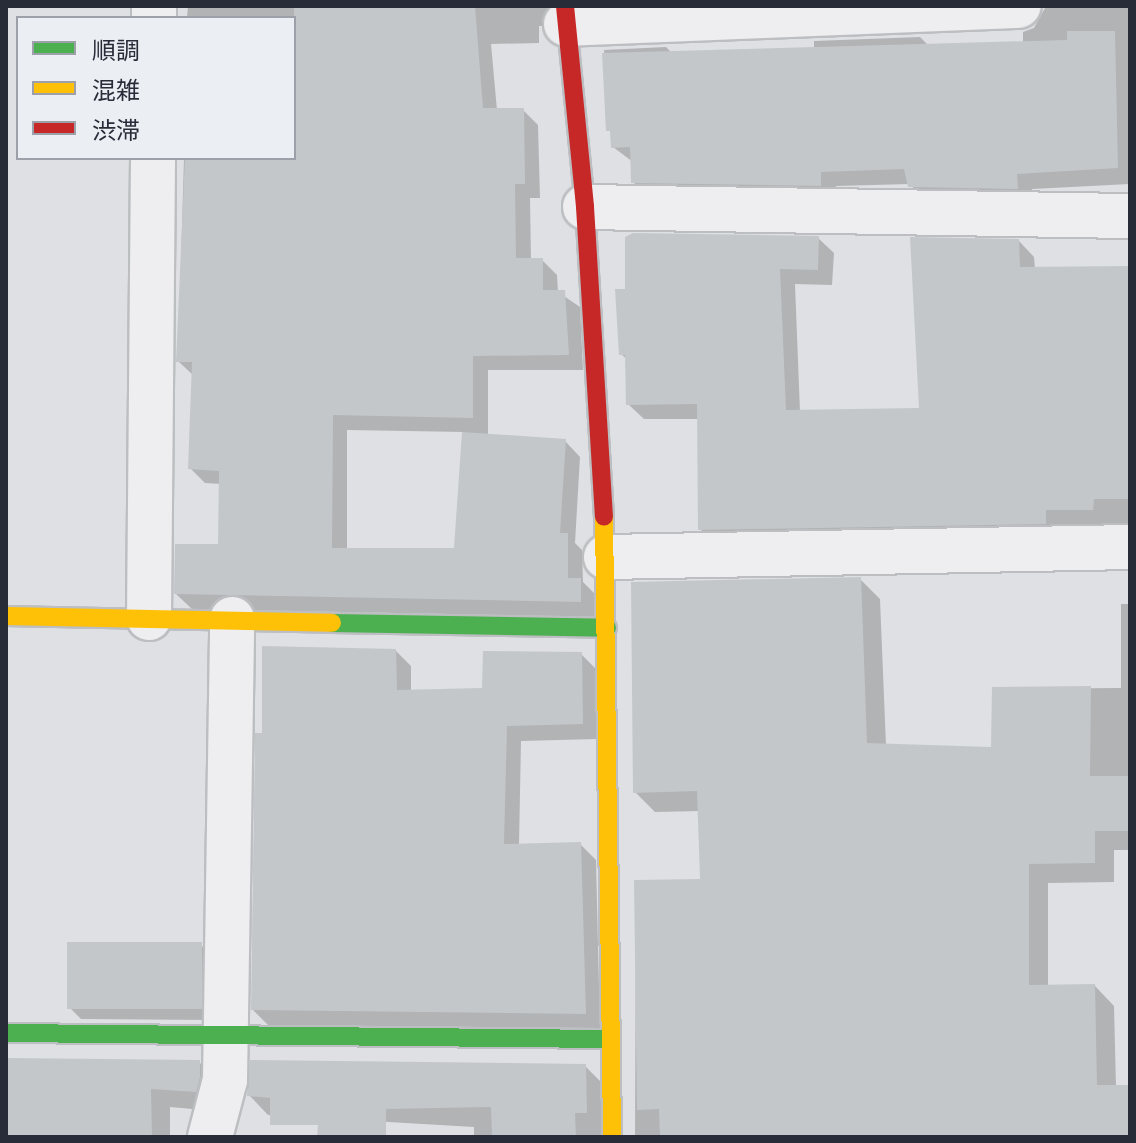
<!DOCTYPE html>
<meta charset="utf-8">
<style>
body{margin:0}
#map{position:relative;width:1136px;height:1143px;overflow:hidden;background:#dee0e3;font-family:"Open Sans","Noto Sans JP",sans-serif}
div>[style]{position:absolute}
.shadow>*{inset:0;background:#0003}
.building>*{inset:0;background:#c4c7ca;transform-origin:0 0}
.roads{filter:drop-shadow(2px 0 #bcbec1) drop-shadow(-2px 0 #bcbec1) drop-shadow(0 2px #bcbec1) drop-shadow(0 -2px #bcbec1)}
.street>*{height:44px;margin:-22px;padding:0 22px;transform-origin:22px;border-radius:22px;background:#eeeef0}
.fast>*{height:18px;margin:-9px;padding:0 9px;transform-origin:9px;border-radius:9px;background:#4caf50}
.slow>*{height:18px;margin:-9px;padding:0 9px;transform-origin:9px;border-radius:9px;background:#ffc107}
.jam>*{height:18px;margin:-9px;padding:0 9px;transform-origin:9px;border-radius:9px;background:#c62828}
span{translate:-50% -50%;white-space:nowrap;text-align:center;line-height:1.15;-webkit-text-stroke:8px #ebeef3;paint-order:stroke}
.frame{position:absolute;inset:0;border:8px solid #282c39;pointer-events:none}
.legend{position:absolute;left:16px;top:16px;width:280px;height:144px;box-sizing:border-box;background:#ebeef3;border:2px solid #9da0a9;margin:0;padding:10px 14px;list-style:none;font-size:24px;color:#282c39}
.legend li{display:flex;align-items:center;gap:16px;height:40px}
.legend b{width:40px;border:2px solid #9da0a9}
</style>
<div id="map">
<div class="shadow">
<i style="clip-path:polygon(evenodd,188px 6px,562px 6px,555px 26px,539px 26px,539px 43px,491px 44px,497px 110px,523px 110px,538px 125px,540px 198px,530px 198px,531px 260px,542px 260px,557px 275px,558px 292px,580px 307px,583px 370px,488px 370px,488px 436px,565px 441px,580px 457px,575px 543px,582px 550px,583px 582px,596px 595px,596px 617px,192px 609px,176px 594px,220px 546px,221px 484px,205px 483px,190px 468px,194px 376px,178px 361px,184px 158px,294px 158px,294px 18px,187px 18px,188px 6px,347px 430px,464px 432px,456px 550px,347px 550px,347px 430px)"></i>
<i style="clip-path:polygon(1046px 6px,1130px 6px,1130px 184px,1032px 189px,1032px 204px,926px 202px,910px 184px,836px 186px,835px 200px,649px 197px,633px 182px,633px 162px,613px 147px,604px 50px,666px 47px,672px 53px,814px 48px,814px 41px,920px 37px,928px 45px,1023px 44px,1023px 32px,1034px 28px)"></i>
<i style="clip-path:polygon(818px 238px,834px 253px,832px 285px,795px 284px,800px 412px,922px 410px,1019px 241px,1034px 257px,1035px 269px,1130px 269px,1130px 524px,1061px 525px,1061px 538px,716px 545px,700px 529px,699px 419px,644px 419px,628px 404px,628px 360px,621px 354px,627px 291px)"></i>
<i style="clip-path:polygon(860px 579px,880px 599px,886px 746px,993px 749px,993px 689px,1121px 688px,1121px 604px,1130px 604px,1130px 850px,1114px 850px,1114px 882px,1048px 883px,1048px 987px,1095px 986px,1114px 1006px,1116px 1087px,1130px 1087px,1130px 1137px,635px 1137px,636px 882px,702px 880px,700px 811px,655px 812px,635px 792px)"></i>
<i style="clip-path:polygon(396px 651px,411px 666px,411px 692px,484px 690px,581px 654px,597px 670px,597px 739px,521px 741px,519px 845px,580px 844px,596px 860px,600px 1028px,268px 1025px,253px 1010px,264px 735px)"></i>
<i style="clip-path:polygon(201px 945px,212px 956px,211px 1020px,81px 1019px,70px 1008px)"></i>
<i style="clip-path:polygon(6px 1060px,199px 1062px,219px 1082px,215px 1111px,170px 1107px,170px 1137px,6px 1137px)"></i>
<i style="clip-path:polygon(585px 1066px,605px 1086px,608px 1137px,474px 1137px,474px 1127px,268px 1115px,249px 1095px)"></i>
</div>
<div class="building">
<i style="clip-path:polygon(294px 6px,475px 6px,483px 108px,524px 108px,525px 184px,515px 184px,516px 258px,543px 258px,543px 290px,565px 290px,569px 355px,473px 356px,473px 418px,333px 415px,332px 548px,454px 548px,462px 432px,566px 439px,560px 533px,568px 533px,568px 578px,581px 578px,581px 602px,174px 594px,175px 544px,218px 544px,219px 471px,188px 469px,192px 362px,176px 362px,185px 158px,294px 158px)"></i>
<i style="clip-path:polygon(1067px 31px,1115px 31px,1118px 168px,1017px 174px,1018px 189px,908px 187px,904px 169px,821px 172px,821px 186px,631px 183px,630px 147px,611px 148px,610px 131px,606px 131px,602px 53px,1067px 40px)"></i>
<i style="clip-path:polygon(633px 233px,819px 236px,818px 270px,780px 269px,786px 410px,919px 408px,910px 237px,1019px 239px,1020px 267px,1130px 266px,1128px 499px,1094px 499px,1093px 510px,1046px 510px,1046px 524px,698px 530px,697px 404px,626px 405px,625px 355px,619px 355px,615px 289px,625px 289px,625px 237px)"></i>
<i style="clip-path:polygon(861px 577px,867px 743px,991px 747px,992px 687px,1091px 686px,1090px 776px,1130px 776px,1130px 831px,1095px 831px,1095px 863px,1029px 864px,1029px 985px,1095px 984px,1097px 1085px,1130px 1085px,1130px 1137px,660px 1137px,659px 1109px,637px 1110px,634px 880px,700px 879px,697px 791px,633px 793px,631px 582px)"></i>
<i style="clip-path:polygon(262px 646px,396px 649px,397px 690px,482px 688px,483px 651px,582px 652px,583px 724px,507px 726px,504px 844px,581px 842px,586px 1014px,251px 1010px,255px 733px,262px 733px)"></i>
<i style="left:67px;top:942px;width:135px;height:67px"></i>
<i style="clip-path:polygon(6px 1058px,200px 1060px,200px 1077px,196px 1092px,151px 1089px,152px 1137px,6px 1137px)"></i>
<i style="clip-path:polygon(250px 1060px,586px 1064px,587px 1113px,575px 1113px,576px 1137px,492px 1137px,491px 1107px,386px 1109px,386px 1137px,317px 1137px,318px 1125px,270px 1125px,270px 1098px,247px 1096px)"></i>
</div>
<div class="roads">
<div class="street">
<i style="left:154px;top:18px;width:12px;rotate:-90deg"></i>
<i style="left:566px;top:24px;width:453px;rotate:-2.3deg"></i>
<i style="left:585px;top:207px;width:545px;rotate:0.95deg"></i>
<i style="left:606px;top:557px;width:524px;rotate:-1.09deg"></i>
<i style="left:149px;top:618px;width:460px;rotate:-89.5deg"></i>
<i style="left:210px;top:1137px;width:59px;rotate:-75.3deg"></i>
<i style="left:225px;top:1080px;width:461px;rotate:-89.1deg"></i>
</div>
<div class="fast">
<i style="left:332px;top:623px;width:275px;rotate:1deg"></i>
<i style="left:6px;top:1033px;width:604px;rotate:0.57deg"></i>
</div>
<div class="slow">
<i style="left:604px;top:516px;width:621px;rotate:89.26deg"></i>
<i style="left:6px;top:616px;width:326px;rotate:1.2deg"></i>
</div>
<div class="jam">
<i style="left:565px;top:6px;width:202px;rotate:84.3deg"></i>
<i style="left:585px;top:207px;width:310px;rotate:86.5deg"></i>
</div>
</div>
<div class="frame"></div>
<ul class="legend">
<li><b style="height:10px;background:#4caf50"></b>順調</li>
<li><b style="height:10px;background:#ffc107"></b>混雑</li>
<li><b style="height:10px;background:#c62828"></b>渋滞</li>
</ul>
</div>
